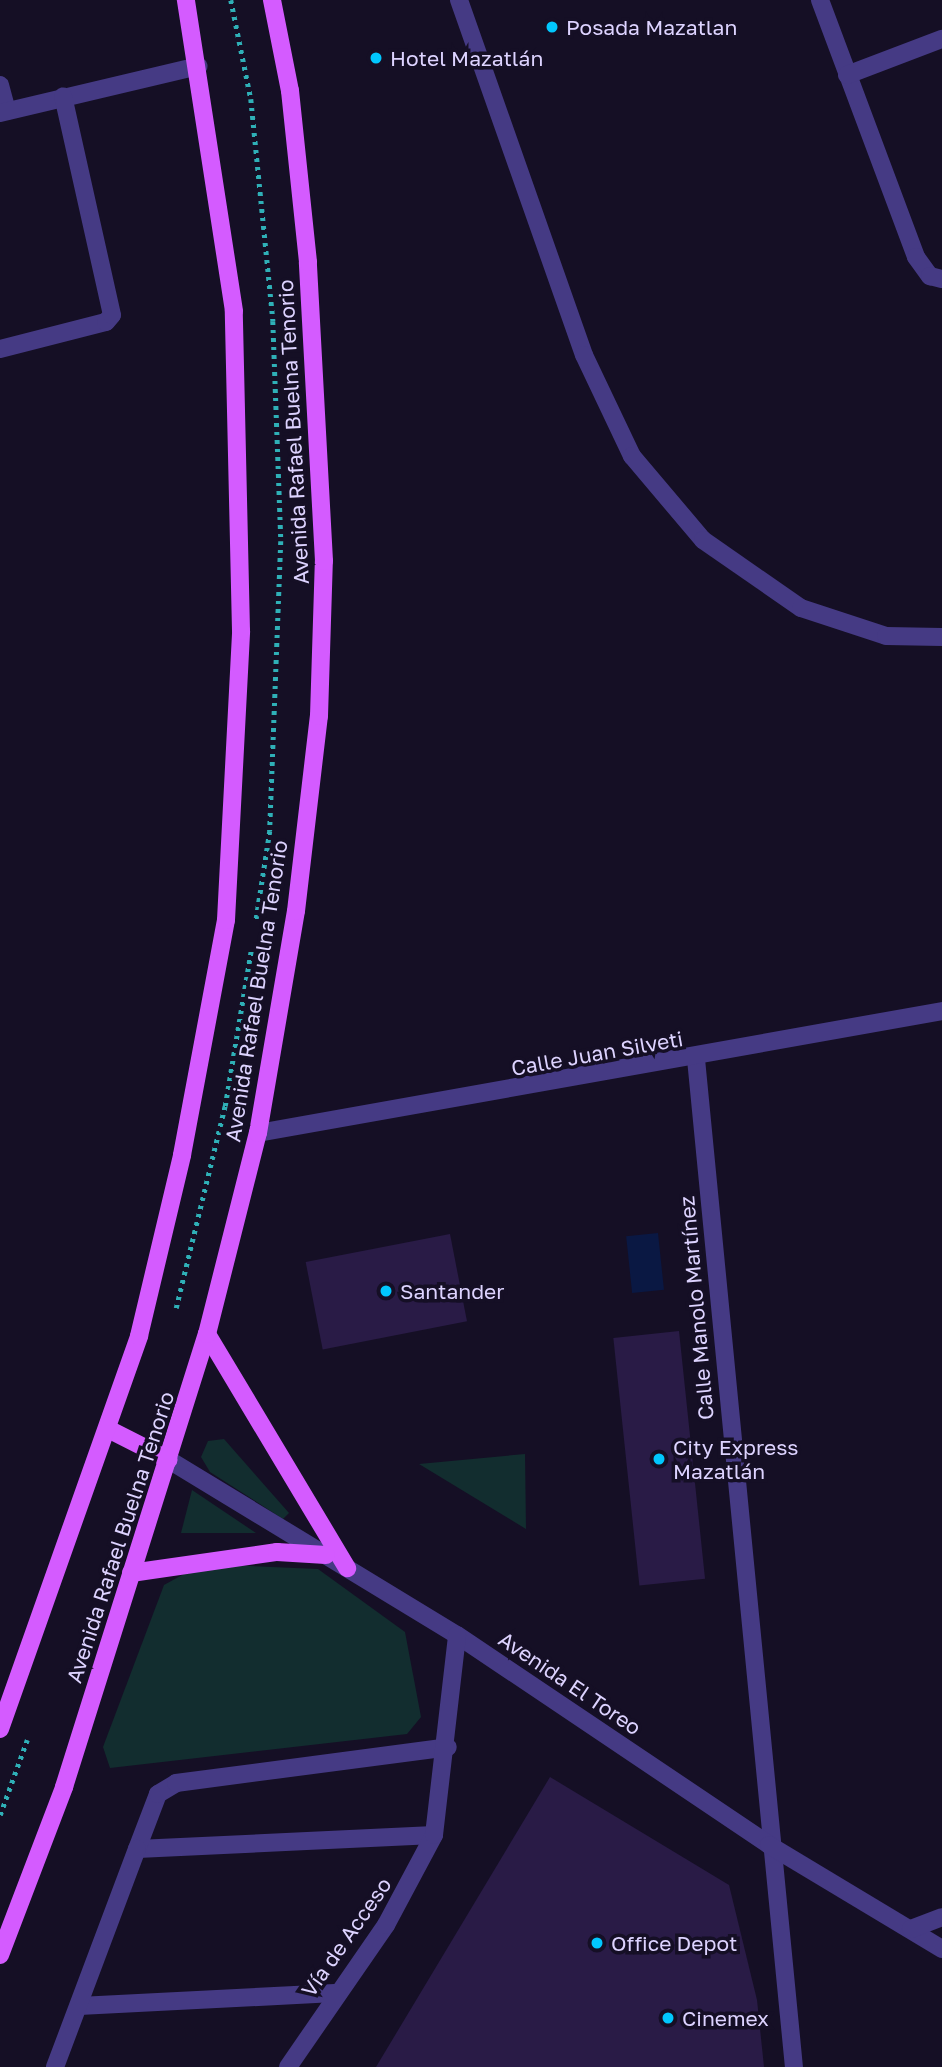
<!DOCTYPE html>
<meta charset="utf-8">
<style>
body{margin:0}
#map{position:relative;width:942px;height:2067px;overflow:hidden;background:#150f25;font-family:"Golos Text",sans-serif}
div>[style]{position:absolute}
.green>*{inset:0;background:#122d2f}
.water>*{inset:0;background:#0a1843;transform-origin:0 0}
.building>*{inset:0;background:#291b46;transform-origin:0 0}
.path>*{height:4.5px;margin-top:-2.25px;transform-origin:0;background:repeating-linear-gradient(90deg,#2fb0b7 0 3.5px,transparent 0 8.5px)}
.minor>*{height:18px;margin:-9px;padding:0 9px;transform-origin:9px;border-radius:9px;background:#453a84}
.major>*{height:18px;margin:-9px;padding:0 9px;transform-origin:9px;border-radius:9px;background:#d45bff}
.dots>*{width:19px;height:19px;translate:-50% -50%;box-sizing:border-box;border:4px solid #150f25;border-radius:50%}
span{translate:-50% -50%;white-space:nowrap;text-align:center;line-height:1.15;-webkit-text-stroke:7px #150f25;paint-order:stroke}
.poi-label{font-size:21px;color:#ddd3ff}
.left{translate:0 -50%;text-align:left}
.street-label{font-size:21px;color:#ddd3ff}
</style>
<div id="map">
<div class="green">
<i style="clip-path:polygon(224px 1439px,289px 1513px,283px 1519px,210px 1472px,201px 1457px,208px 1441px)"></i>
<i style="clip-path:polygon(525px 1454px,526px 1529px,419px 1464px)"></i>
<i style="clip-path:polygon(192px 1490px,256px 1533px,181px 1533px)"></i>
<i style="clip-path:polygon(202px 1564px,318px 1569px,405px 1632px,421px 1717px,407px 1734px,110px 1768px,103px 1747px,164px 1585px)"></i>
</div>
<div class="water">
<i style="left:658px;top:1233px;width:57px;height:32px;rotate:84deg"></i>
</div>
<div class="building">
<i style="left:450px;top:1234px;width:89px;height:147px;rotate:79deg"></i>
<i style="left:679px;top:1331px;width:249px;height:66px;rotate:84deg"></i>
<i style="clip-path:polygon(550px 1777px,729px 1885px,757px 2000px,764px 2067px,376px 2067px)"></i>
</div>
<div class="path">
<i style="left:231px;top:0;width:101px;rotate:78.6deg"></i>
<i style="left:251px;top:99px;width:223px;rotate:84.3deg"></i>
<i style="left:273px;top:321px;width:220px;rotate:87.9deg"></i>
<i style="left:281px;top:541px;width:290px;rotate:92.2deg"></i>
<i style="left:270px;top:831px;width:91px;rotate:98.8deg"></i>
<i style="left:176px;top:1308px;width:208px;rotate:-76.4deg"></i>
<i style="left:225px;top:1106px;width:157px;rotate:-80.5deg"></i>
<i style="left:0;top:1815px;width:80px;rotate:-70.2deg"></i>
</div>
<div class="minor">
<i style="left:459px;top:0;width:376px;rotate:70.6deg"></i>
<i style="left:584px;top:355px;width:112px;rotate:64.6deg"></i>
<i style="left:632px;top:456px;width:110px;rotate:49.8deg"></i>
<i style="left:703px;top:540px;width:119px;rotate:34.8deg"></i>
<i style="left:801px;top:608px;width:89px;rotate:18.2deg"></i>
<i style="left:886px;top:636px;width:56px;rotate:1deg"></i>
<i style="left:820px;top:0;width:274px;rotate:69.5deg"></i>
<i style="left:916px;top:257px;width:24px;rotate:54deg"></i>
<i style="left:930px;top:276px;width:12px;rotate:14deg"></i>
<i style="left:847px;top:75px;width:102px;rotate:-20.8deg"></i>
<i style="left:0;top:85px;width:27px;rotate:75deg"></i>
<i style="left:0;top:113px;width:204px;rotate:-13.3deg"></i>
<i style="left:0;top:349px;width:109px;rotate:-14.3deg"></i>
<i style="left:106px;top:322px;width:9px;rotate:-49deg"></i>
<i style="left:112px;top:315px;width:224px;rotate:-102.6deg"></i>
<i style="left:696px;top:1059px;width:1013px;rotate:84.45deg"></i>
<i style="left:258px;top:1133px;width:695px;rotate:-10.11deg"></i>
<i style="left:169px;top:1460px;width:337px;rotate:31.3deg"></i>
<i style="left:457px;top:1635px;width:376px;rotate:33.9deg"></i>
<i style="left:769px;top:1845px;width:202px;rotate:31deg"></i>
<i style="left:434px;top:1835px;width:297px;rotate:177.3deg"></i>
<i style="left:137px;top:1849px;width:59px;rotate:-69.1deg"></i>
<i style="left:158px;top:1794px;width:21px;rotate:-31deg"></i>
<i style="left:176px;top:1783px;width:274px;rotate:-7.5deg"></i>
<i style="left:911px;top:1929px;width:33px;rotate:-21deg"></i>
<i style="left:79px;top:2006px;width:256px;rotate:-2.9deg"></i>
<i style="left:55px;top:2067px;width:233px;rotate:-69.4deg"></i>
<i style="left:288px;top:2067px;width:173px;rotate:-55.4deg"></i>
<i style="left:386px;top:1925px;width:102px;rotate:-61.9deg"></i>
<i style="left:434px;top:1835px;width:201px;rotate:-83.4deg"></i>
</div>
<div class="major">
<i style="left:207px;top:1334px;width:273px;rotate:59.1deg"></i>
<i style="left:108px;top:1429px;width:68px;rotate:26.9deg"></i>
<i style="left:131px;top:1573px;width:148px;rotate:-8.2deg"></i>
<i style="left:277px;top:1552px;width:49px;rotate:3.5deg"></i>
<i style="left:0;top:1729px;width:417px;rotate:-70.5deg"></i>
<i style="left:139px;top:1336px;width:186px;rotate:-76.6deg"></i>
<i style="left:182px;top:1155px;width:239px;rotate:-79.4deg"></i>
<i style="left:226px;top:920px;width:289px;rotate:-87deg"></i>
<i style="left:241px;top:631px;width:320px;rotate:-91.3deg"></i>
<i style="left:234px;top:311px;width:315px;rotate:-98.8deg"></i>
<i style="left:0;top:1955px;width:180px;rotate:-69.1deg"></i>
<i style="left:64px;top:1787px;width:475px;rotate:-72.5deg"></i>
<i style="left:207px;top:1334px;width:207px;rotate:-75.8deg"></i>
<i style="left:258px;top:1133px;width:225px;rotate:-80.3deg"></i>
<i style="left:296px;top:911px;width:196px;rotate:-83.3deg"></i>
<i style="left:319px;top:716px;width:155px;rotate:-88.2deg"></i>
<i style="left:324px;top:561px;width:299px;rotate:-93.1deg"></i>
<i style="left:308px;top:262px;width:172px;rotate:-96deg"></i>
<i style="left:290px;top:91px;width:93px;rotate:-101.2deg"></i>
</div>
<div class="dots">
<i style="left:552px;top:27px;background:#01c7fe"></i>
<i style="left:376px;top:58px;background:#01c7fe"></i>
<i style="left:386px;top:1291px;background:#01c7fe"></i>
<i style="left:659px;top:1459px;background:#01c7fe"></i>
<i style="left:597px;top:1943px;background:#01c7fe"></i>
<i style="left:668px;top:2018px;background:#01c7fe"></i>
</div>
<div class="poi-label">
<span class="left" style="left:566px;top:27px">Posada Mazatlan</span>
<span class="left" style="left:390px;top:58px">Hotel Mazatlán</span>
<span class="left" style="left:400px;top:1291px">Santander</span>
<span class="left" style="left:673px;top:1459px">City Express<br>Mazatlán</span>
<span class="left" style="left:611px;top:1943px">Office Depot</span>
<span class="left" style="left:682px;top:2018px">Cinemex</span>
</div>
<div class="street-label">
<span style="left:293px;top:432px;rotate:-93deg">Avenida Rafael Buelna Tenorio</span>
<span style="left:256px;top:991px;rotate:-81deg">Avenida Rafael Buelna Tenorio</span>
<span style="left:597px;top:1053px;rotate:-10deg">Calle Juan Silveti</span>
<span style="left:696px;top:1308px;rotate:-95deg">Calle Manolo Martínez</span>
<span style="left:120px;top:1537px;rotate:-72deg">Avenida Rafael Buelna Tenorio</span>
<span style="left:570px;top:1683px;rotate:34deg">Avenida El Toreo</span>
<span style="left:346px;top:1937px;rotate:-55deg">Vía de Acceso</span>
</div>
</div>
